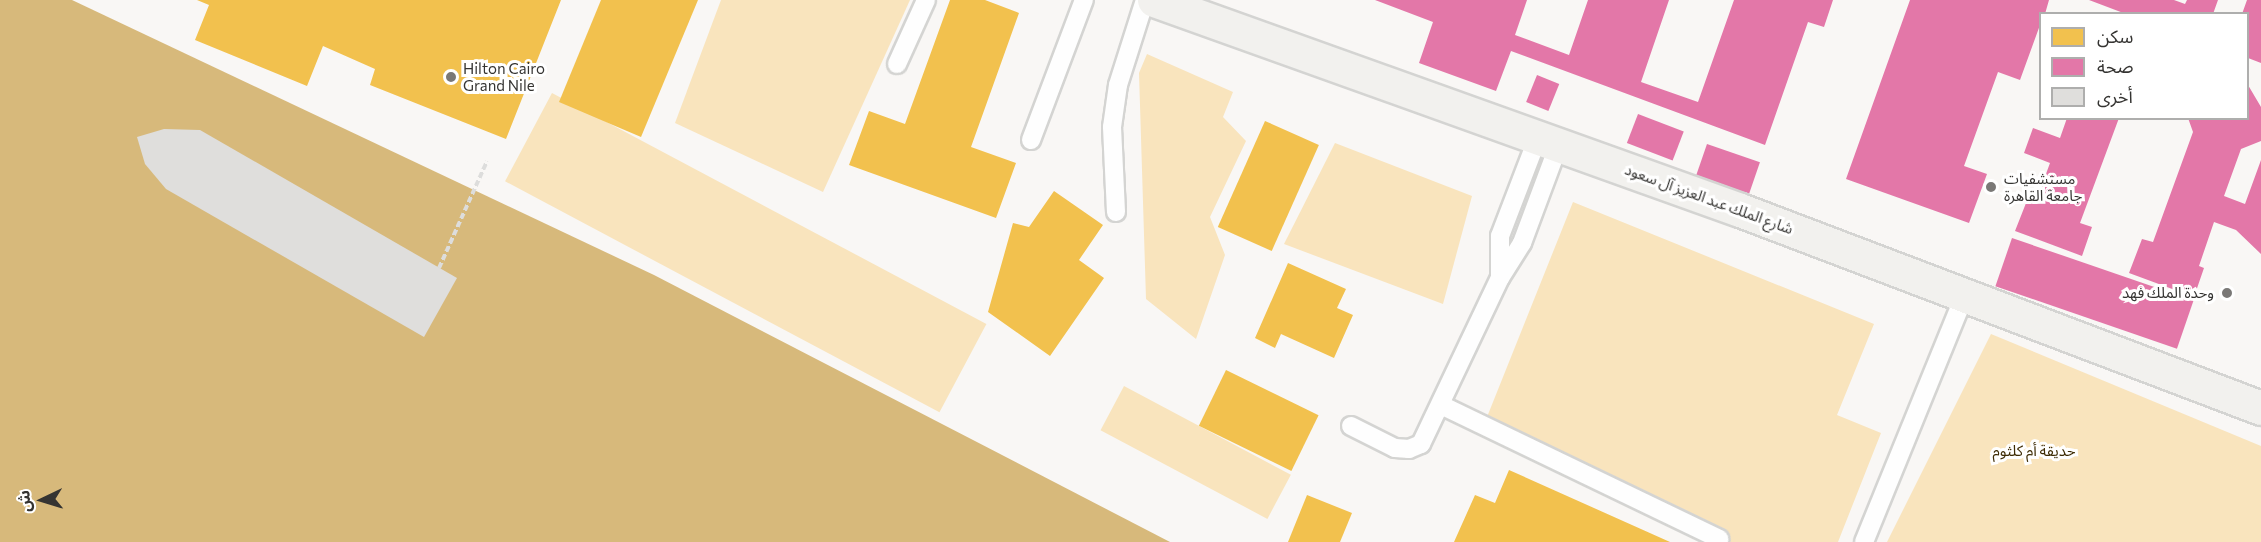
<!DOCTYPE html>
<meta charset="utf-8">
<style>
body{margin:0}
#map{position:relative;width:2261px;height:542px;overflow:hidden;background:#f9f7f5;font-family:Commissioner,"Noto Sans Arabic",sans-serif}
div>[style]{position:absolute}
.green>*{inset:0;background:#f9e4bd;transform-origin:0 0}
.water>*{inset:0;background:#d7b97b}
.homes>*{inset:0;background:#f2c14e;transform-origin:0 0}
.health>*{inset:0;background:#e377a8;transform-origin:0 0}
.building>*{inset:0;background:#dfdedc}
.path>*{height:4px;margin-top:-2px;transform-origin:0;background:repeating-linear-gradient(90deg,#dddddc 0 6px,transparent 0 9px)}
.roads{filter:drop-shadow(2px 0 #d4d4d2) drop-shadow(-2px 0 #d4d4d2) drop-shadow(0 2px #d4d4d2) drop-shadow(0 -2px #d4d4d2)}
.service>*{height:18px;margin:-9px;padding:0 9px;transform-origin:9px;border-radius:9px;background:#fefefe}
.secondary>*{height:33px;margin:-16.5px;padding:0 16.5px;transform-origin:16.5px;border-radius:16.5px;background:#f2f1ee}
.dots>*{width:16px;height:16px;translate:-50% -50%;box-sizing:border-box;border:3px solid #fff;border-radius:50%}
span{translate:-50% -50%;white-space:nowrap;text-align:center;line-height:1.15;-webkit-text-stroke:6px #fff;paint-order:stroke}
.poi-label{font-size:15px;color:#353432}
.left{translate:0 -50%;text-align:left}
.right{translate:-100% -50%;text-align:right}
.street-label{font-size:15px;color:#353432}
.park-label{font-size:15px;color:#3e2c05}
.legend{position:absolute;left:2039px;top:12px;width:210px;height:108px;box-sizing:border-box;background:#fff;border:2px solid #aeaead;margin:0;padding:8px 10px;list-style:none;font-size:18px;color:#353432}
.legend li{display:flex;align-items:center;gap:12px;height:30px}
.legend b{width:30px;border:2px solid #aeaead}
.north{position:absolute;left:12px;top:470px;width:60px;height:60px;-webkit-text-stroke:4px #fff;paint-order:stroke;rotate:266deg;font-size:16px;font-weight:700;line-height:24px;text-align:center;color:#353432}
.north::after{content:'';display:block;margin:auto;width:21px;height:27px;background:#353432;clip-path:polygon(50% 0,100% 100%,50% 72%,0 100%)}
</style>
<div id="map">
<div class="green">
<i style="clip-path:polygon(721px 0,910px 0,823px 192px,675px 123px)"></i>
<i style="clip-path:polygon(1147px 54px,1233px 92px,1223px 117px,1246px 141px,1210px 217px,1225px 255px,1196px 339px,1146px 299px,1139px 73px)"></i>
<i style="left:552px;top:93px;width:492px;height:100px;rotate:28deg"></i>
<i style="clip-path:polygon(1335px 143px,1472px 196px,1443px 304px,1284px 244px)"></i>
<i style="clip-path:polygon(1573px 202px,1874px 324px,1837px 415px,1881px 433px,1838px 542px,1713px 542px,1719px 528px,1481px 432px)"></i>
<i style="clip-path:polygon(1991px 334px,2261px 446px,2261px 542px,1887px 542px)"></i>
<i style="left:1124px;top:386px;width:189px;height:50px;rotate:28deg"></i>
</div>
<div class="water">
<i style="clip-path:polygon(0 0,72px 0,654px 275px,1170px 542px,0 542px)"></i>
</div>
<div class="homes">
<i style="clip-path:polygon(197px 0,561px 0,506px 139px,370px 85px,375px 69px,323px 46px,307px 86px,195px 40px,209px 5px)"></i>
<i style="clip-path:polygon(601px 0,698px 0,641px 137px,559px 102px)"></i>
<i style="clip-path:polygon(950px 0,985px 0,1019px 13px,971px 147px,1016px 163px,996px 218px,849px 165px,869px 111px,905px 124px)"></i>
<i style="left:1265px;top:121px;width:59px;height:116px;rotate:24deg"></i>
<i style="clip-path:polygon(1054px 191px,1103px 225px,1079px 260px,1104px 278px,1050px 356px,988px 312px,1013px 223px,1029px 227px)"></i>
<i style="clip-path:polygon(1288px 263px,1346px 289px,1337px 308px,1353px 315px,1334px 358px,1281px 334px,1275px 348px,1255px 338px)"></i>
<i style="left:1226px;top:370px;width:103px;height:62px;rotate:26deg"></i>
<i style="clip-path:polygon(1509px 470px,1670px 542px,1454px 542px,1475px 495px,1495px 503px)"></i>
<i style="clip-path:polygon(1307px 495px,1352px 513px,1340px 542px,1288px 542px)"></i>
</div>
<div class="health">
<i style="clip-path:polygon(1375px 0,1527px 0,1515px 35px,1569px 55px,1588px 0,1669px 0,1641px 82px,1698px 102px,1734px 0,1833px 0,1824px 27px,1808px 22px,1765px 145px,1511px 51px,1496px 91px,1419px 63px,1433px 22px)"></i>
<i style="clip-path:polygon(1910px 0,2049px 0,2045px 14px,2040px 14px,2040px 25px,2020px 80px,1998px 72px,1964px 166px,1987px 174px,1969px 223px,1846px 179px)"></i>
<i style="clip-path:polygon(2089px 0,2174px 0,2185px 4px,2187px 0,2218px 0,2213px 14px,2126px 14px)"></i>
<i style="clip-path:polygon(2247px 0,2261px 0,2261px 63px,2248px 58px,2248px 14px,2242px 14px)"></i>
<i style="left:1537px;top:75px;width:24px;height:29px;rotate:22deg"></i>
<i style="clip-path:polygon(2248px 85px,2261px 107px,2261px 141px,2241px 149px,2224px 196px,2245px 204px,2261px 160px,2261px 254px,2236px 230px,2214px 222px,2199px 266px,2204px 268px,2194px 297px,2129px 273px,2142px 239px,2153px 242px,2193px 132px,2188px 118px,2248px 118px)"></i>
<i style="left:1638px;top:114px;width:49px;height:31px;rotate:21deg"></i>
<i style="clip-path:polygon(2067px 118px,2119px 118px,2080px 223px,2092px 227px,2082px 256px,2015px 231px,2028px 198px,2036px 201px,2050px 163px,2024px 153px,2033px 128px,2060px 138px)"></i>
<i style="left:1707px;top:144px;width:56px;height:36px;rotate:19deg"></i>
<i style="left:2012px;top:238px;width:192px;height:51px;rotate:19deg"></i>
</div>
<div class="building">
<i style="clip-path:polygon(164px 129px,200px 130px,457px 278px,424px 337px,166px 189px,145px 164px,137px 137px)"></i>
</div>
<div class="path">
<i style="left:439px;top:268px;width:117px;rotate:-65.8deg"></i>
</div>
<div class="roads">
<div class="service">
<i style="left:897px;top:64px;width:70px;rotate:-65.6deg"></i>
<i style="left:1031px;top:140px;width:150px;rotate:-69.3deg"></i>
<i style="left:1116px;top:212px;width:85px;rotate:-92.7deg"></i>
<i style="left:1112px;top:127px;width:42px;rotate:-81.9deg"></i>
<i style="left:1118px;top:85px;width:89px;rotate:-72.4deg"></i>
<i style="left:1500px;top:278px;width:42px;rotate:-90deg"></i>
<i style="left:1500px;top:236px;width:106px;rotate:-69deg"></i>
<i style="left:1441px;top:405px;width:309px;rotate:25.7deg"></i>
<i style="left:1351px;top:426px;width:49px;rotate:26.6deg"></i>
<i style="left:1395px;top:448px;width:14px;rotate:4deg"></i>
<i style="left:1409px;top:449px;width:13px;rotate:-23deg"></i>
<i style="left:1421px;top:444px;width:184px;rotate:-64.6deg"></i>
<i style="left:1500px;top:278px;width:41px;rotate:-57.8deg"></i>
<i style="left:1522px;top:243px;width:106px;rotate:-69.5deg"></i>
<i style="left:1864px;top:542px;width:267px;rotate:-67.8deg"></i>
</div>
<div class="secondary">
<i style="left:1154px;top:0;width:622px;rotate:19.72deg"></i>
<i style="left:1740px;top:210px;width:557px;rotate:20.81deg"></i>
</div>
</div>
<div class="dots">
<i style="left:451px;top:77px;background:#7a7876"></i>
<i style="left:1991px;top:187px;background:#7a7876"></i>
<i style="left:2227px;top:293px;background:#7a7876"></i>
</div>
<div class="poi-label">
<span class="left" style="left:463px;top:77px">Hilton Cairo<br>Grand Nile</span>
<span class="left" style="left:2004px;top:187px">مستشفيات<br>جامعة القاهرة</span>
<span class="right" style="left:2214px;top:293px">وحدة الملك فهد</span>
</div>
<div class="street-label">
<span style="left:1709px;top:199px;rotate:20deg">شارع الملك عبد العزيز آل سعود</span>
</div>
<div class="park-label">
<span style="left:2034px;top:451px">حديقة أم كلثوم</span>
</div>
<ul class="legend">
<li><b style="height:16px;background:#f2c14e"></b>سكن</li>
<li><b style="height:16px;background:#e377a8"></b>صحة</li>
<li><b style="height:16px;background:#dfdedc"></b>أخرى</li>
</ul>
<div class="north">ش</div>
</div>
